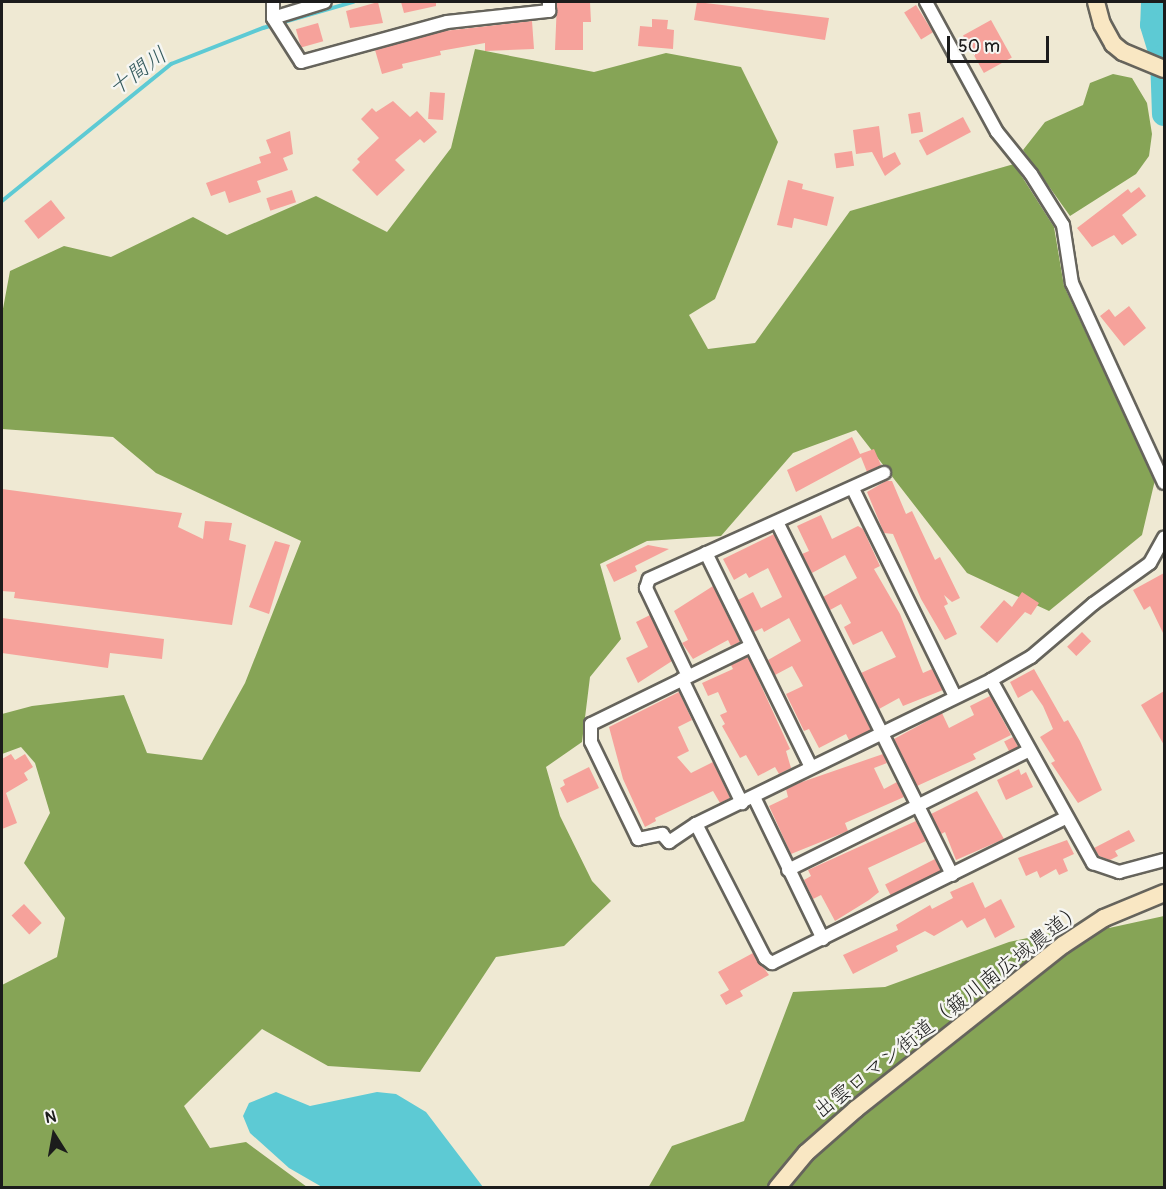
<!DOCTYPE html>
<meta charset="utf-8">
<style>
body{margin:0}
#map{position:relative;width:1166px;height:1189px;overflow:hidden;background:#efe9d3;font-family:Pangolin,"Klee One",sans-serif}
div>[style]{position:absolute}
.forest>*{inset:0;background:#86a456}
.water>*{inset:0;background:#5dcad4}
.stream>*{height:4px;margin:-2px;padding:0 2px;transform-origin:2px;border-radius:2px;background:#5dcad4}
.river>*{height:24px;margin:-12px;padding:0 12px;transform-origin:12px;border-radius:12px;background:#5dcad4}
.building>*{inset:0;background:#f6a29b;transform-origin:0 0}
.roads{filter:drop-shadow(2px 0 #66645c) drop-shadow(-2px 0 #66645c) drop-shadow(0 2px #66645c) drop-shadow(0 -2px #66645c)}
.street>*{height:12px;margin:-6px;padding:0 6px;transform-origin:6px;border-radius:6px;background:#fff}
.secondary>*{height:16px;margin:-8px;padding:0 8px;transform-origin:8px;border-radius:8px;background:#f9e7c3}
span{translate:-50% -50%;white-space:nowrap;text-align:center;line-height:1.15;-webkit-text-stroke:5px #f6f6f2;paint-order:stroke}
.street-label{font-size:21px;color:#1c1c1c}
.water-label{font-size:22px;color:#33595c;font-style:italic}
.frame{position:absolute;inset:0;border:3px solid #1c1c1c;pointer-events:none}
.north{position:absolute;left:24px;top:1105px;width:60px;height:60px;-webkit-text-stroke:4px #f6f6f2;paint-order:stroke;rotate:349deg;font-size:16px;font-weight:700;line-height:24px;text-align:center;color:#1c1c1c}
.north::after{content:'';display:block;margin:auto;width:21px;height:27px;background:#1c1c1c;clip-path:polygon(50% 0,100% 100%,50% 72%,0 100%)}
.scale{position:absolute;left:947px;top:36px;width:102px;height:27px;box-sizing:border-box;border:3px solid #1c1c1c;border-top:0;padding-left:8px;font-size:18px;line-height:21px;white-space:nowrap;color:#1c1c1c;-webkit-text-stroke:4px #f6f6f2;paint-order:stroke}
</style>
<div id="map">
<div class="forest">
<i style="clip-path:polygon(475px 49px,594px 72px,666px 53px,741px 67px,778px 142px,715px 299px,689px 315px,708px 349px,755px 343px,850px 211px,1014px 164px,1054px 227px,1064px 286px,1155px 480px,1142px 535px,1049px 611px,967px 573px,856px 430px,793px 453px,721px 536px,647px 541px,600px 564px,621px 639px,590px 677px,582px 742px,546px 767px,560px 816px,592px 881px,611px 901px,564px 946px,496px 957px,420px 1072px,328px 1066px,262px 1029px,184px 1106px,210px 1148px,246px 1142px,307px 1187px,2px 1188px,2px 985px,57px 957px,65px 918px,24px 863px,50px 813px,35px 763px,21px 747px,2px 754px,2px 714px,32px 706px,124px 695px,147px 753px,202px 760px,245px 683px,301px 541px,156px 473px,113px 437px,2px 429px,2px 314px,10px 271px,64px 246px,111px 257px,193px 217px,227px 235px,316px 196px,387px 232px,451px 148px)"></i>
<i style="clip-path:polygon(1113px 74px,1132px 78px,1147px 103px,1152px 134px,1149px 156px,1136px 174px,1070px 216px,1023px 150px,1045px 122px,1083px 105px,1090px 83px)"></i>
<i style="clip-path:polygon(1164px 916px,1164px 1187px,648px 1188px,672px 1146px,744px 1121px,793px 992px,885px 987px,1009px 942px,1064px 930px,1109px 928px)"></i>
</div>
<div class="water">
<i style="clip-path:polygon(276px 1092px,310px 1106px,377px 1092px,396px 1094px,426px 1112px,483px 1187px,322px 1187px,289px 1168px,250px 1133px,243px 1116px,249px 1103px)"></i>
</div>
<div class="stream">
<i style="left:2px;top:201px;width:218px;rotate:-39deg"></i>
<i style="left:171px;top:64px;width:99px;rotate:-21.4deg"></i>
<i style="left:263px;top:28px;width:94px;rotate:-16.1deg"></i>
</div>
<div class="river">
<i style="left:1153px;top:2px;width:23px;rotate:92deg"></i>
<i style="left:1152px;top:25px;width:34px;rotate:73deg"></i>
<i style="left:1162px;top:57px;width:57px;rotate:88deg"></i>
</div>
<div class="building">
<i style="clip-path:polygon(378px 2px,383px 23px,350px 28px,346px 11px)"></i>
<i style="clip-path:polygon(401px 2px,436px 2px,436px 6px,404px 13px)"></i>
<i style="clip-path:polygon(557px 2px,590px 2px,591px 22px,583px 22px,583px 50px,555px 50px)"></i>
<i style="clip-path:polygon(697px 2px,829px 18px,825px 40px,694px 20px)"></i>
<i style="left:916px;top:5px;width:32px;height:14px;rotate:58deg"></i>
<i style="clip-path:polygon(652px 19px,668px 20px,667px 29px,674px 30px,673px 49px,638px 46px,640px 26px,652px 27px)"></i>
<i style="left:991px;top:20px;width:43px;height:32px;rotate:61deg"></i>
<i style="clip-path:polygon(532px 21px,534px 49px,485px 51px,485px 43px,440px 51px,441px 55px,402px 64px,403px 68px,382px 74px,375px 50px,444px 31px)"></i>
<i style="left:318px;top:23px;width:19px;height:23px;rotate:74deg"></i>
<i style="left:430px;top:92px;width:15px;height:27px;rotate:4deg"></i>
<i style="clip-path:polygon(393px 101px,410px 117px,417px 111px,437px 132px,424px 143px,420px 139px,395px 160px,405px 170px,377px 196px,352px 170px,360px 162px,357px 159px,379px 138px,361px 119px,372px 108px,376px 112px)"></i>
<i style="left:920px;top:112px;width:20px;height:12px;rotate:81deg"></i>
<i style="left:963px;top:117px;width:17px;height:50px;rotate:62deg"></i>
<i style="clip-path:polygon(879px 126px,883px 158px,895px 152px,901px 164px,885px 176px,872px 152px,856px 154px,853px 130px)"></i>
<i style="clip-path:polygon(290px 131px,293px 154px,283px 158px,288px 170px,257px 181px,261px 192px,229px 203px,225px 191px,211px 196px,206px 183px,261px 163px,259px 157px,271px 153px,266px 140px)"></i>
<i style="left:852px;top:151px;width:15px;height:18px;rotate:82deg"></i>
<i style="clip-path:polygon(788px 180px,803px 184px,802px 189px,834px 197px,827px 226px,794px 218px,792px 228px,777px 225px)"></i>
<i style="clip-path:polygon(1139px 187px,1146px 196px,1122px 215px,1137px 235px,1122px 245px,1114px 235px,1092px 247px,1077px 228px,1128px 189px,1131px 193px)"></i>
<i style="left:292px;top:190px;width:13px;height:27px;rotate:72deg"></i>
<i style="left:51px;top:200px;width:23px;height:34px;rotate:52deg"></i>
<i style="clip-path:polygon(1129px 306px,1146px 328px,1124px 346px,1100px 316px,1109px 309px,1115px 317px)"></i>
<i style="clip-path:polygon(852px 437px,860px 454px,874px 449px,881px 465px,867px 472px,861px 457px,796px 492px,787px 470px)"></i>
<i style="clip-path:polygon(886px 481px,892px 481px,906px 514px,912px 511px,935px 560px,940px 557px,960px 598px,952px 602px,944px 595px,948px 604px,944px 606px,957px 634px,945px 640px,921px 599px,893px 534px,884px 533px,867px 492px)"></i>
<i style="clip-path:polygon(2px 489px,182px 513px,178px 527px,203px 539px,205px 521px,232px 523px,229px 540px,246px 545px,232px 625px,14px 598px,15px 592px,2px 591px)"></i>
<i style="clip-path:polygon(821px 515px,832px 539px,858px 526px,863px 529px,880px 566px,874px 569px,900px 614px,923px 673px,932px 669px,943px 690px,903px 706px,899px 698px,879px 709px,861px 673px,896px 657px,882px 631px,853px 645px,844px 627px,851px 623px,841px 604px,830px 610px,823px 597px,857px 578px,845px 555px,812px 573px,802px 554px,809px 551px,797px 526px)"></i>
<i style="clip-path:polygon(774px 534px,871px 730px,849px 740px,846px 734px,819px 748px,809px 729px,804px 731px,786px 694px,803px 686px,792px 666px,775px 675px,768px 660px,801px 641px,789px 618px,764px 632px,762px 628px,754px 632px,738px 600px,753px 592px,761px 608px,782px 597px,768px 568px,749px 578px,746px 573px,734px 580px,723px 559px)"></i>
<i style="clip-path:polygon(275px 541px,290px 545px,269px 614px,249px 607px)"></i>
<i style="clip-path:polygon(648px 545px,669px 549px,635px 566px,637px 571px,614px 582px,606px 565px)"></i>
<i style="clip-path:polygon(1164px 573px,1164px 635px,1150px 606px,1144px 610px,1133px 590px)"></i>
<i style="clip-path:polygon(713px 586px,740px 642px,731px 646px,728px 640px,693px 659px,682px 643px,688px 640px,674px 611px)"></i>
<i style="clip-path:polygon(1022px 592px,1039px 603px,1031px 615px,1025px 612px,997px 643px,980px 627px,1004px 600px,1012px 607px)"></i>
<i style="clip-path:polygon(650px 615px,672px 661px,638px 683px,626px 658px,648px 647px,636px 622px)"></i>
<i style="clip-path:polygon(2px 618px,164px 639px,162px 659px,110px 653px,108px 668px,2px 653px)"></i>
<i style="left:1082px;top:632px;width:13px;height:21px;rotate:45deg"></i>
<i style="clip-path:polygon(748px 657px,790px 749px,786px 751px,791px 768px,779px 774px,775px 767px,758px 776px,746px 755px,740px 758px,722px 726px,725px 724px,720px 715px,727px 712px,718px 692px,708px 696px,702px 683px,733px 669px,731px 665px)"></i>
<i style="clip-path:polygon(1034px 669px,1064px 722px,1068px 720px,1080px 741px,1102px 790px,1078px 803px,1051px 763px,1055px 761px,1040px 737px,1053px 729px,1043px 706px,1032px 690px,1018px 698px,1010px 682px)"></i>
<i style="clip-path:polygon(1164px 691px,1164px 745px,1141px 705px)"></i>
<i style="clip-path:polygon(679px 692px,692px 720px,678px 727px,689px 751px,677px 757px,691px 773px,713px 762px,730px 798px,720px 803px,713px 791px,655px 818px,656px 821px,645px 827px,623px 779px,609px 727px)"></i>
<i style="clip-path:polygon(990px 696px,1011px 735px,973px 754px,976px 759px,917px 786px,894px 739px,942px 713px,949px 728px,974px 715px,970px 706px)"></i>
<i style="left:1013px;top:737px;width:11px;height:10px;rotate:63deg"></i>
<i style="clip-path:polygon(11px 754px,15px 760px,25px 754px,33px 767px,24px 773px,28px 780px,6px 793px,17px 823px,2px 829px,2px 759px)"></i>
<i style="clip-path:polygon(883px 754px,887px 763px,874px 768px,884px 789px,897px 782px,904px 797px,845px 823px,848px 831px,791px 854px,769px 806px,788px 797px,786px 789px,799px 783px)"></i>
<i style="clip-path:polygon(589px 767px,599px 788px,567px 803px,560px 788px,565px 785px,563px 780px)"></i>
<i style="clip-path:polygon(1019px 769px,1021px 775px,1026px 772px,1033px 787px,1006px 800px,997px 780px)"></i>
<i style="clip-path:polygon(977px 791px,1004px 839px,956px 860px,945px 832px,941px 834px,931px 814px)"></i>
<i style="clip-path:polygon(916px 821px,926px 841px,868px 868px,879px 892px,869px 900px,835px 921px,821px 895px,813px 899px,804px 880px,811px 876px,808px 870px)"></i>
<i style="clip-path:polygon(1129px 830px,1135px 841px,1115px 851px,1118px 856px,1110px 860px,1099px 856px,1094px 848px)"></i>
<i style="clip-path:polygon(1067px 840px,1074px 854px,1063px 859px,1068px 871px,1059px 875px,1056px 869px,1040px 878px,1037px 871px,1026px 876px,1018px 858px)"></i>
<i style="left:935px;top:859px;width:13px;height:56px;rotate:63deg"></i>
<i style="clip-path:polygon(973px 882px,985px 908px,1001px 899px,1015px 927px,995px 938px,985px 918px,967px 928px,962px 920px,934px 936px,925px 931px,896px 946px,898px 951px,853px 974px,843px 955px,898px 930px,896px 925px,930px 905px,932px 909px,953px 898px,950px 892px)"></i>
<i style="left:24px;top:904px;width:26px;height:17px;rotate:47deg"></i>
<i style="clip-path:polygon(753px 953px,769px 975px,740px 991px,743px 996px,726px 1005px,720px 995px,729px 990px,718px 972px)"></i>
</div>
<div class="roads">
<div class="street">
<i style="left:273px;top:2px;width:16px;rotate:90deg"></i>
<i style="left:273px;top:18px;width:52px;rotate:57.5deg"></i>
<i style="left:301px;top:62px;width:151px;rotate:-15.3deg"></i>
<i style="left:447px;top:22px;width:103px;rotate:-6.2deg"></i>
<i style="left:549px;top:11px;width:9px;rotate:-90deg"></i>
<i style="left:926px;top:2px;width:148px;rotate:61.4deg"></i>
<i style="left:997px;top:132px;width:54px;rotate:51deg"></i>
<i style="left:1031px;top:174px;width:60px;rotate:57.9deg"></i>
<i style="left:1063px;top:225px;width:59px;rotate:81.2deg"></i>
<i style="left:1072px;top:283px;width:220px;rotate:65.3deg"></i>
<i style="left:273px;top:18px;width:54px;rotate:-17.1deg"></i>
<i style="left:853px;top:489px;width:231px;rotate:63.8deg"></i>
<i style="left:777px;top:522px;width:394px;rotate:63.6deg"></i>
<i style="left:706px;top:553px;width:238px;rotate:63.9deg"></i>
<i style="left:751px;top:646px;width:178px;rotate:154deg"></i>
<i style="left:591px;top:724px;width:18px;rotate:90deg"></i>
<i style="left:591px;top:742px;width:108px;rotate:64.1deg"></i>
<i style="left:638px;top:839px;width:25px;rotate:-12deg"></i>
<i style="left:662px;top:834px;width:11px;rotate:49deg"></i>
<i style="left:669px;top:842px;width:32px;rotate:-34deg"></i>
<i style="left:696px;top:824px;width:328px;rotate:-26deg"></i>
<i style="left:991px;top:680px;width:46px;rotate:-29.9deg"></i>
<i style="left:1031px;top:657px;width:82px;rotate:-40.5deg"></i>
<i style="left:1093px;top:604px;width:70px;rotate:-35.7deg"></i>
<i style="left:1150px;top:563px;width:29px;rotate:-61deg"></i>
<i style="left:688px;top:676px;width:98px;rotate:-115.5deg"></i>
<i style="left:646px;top:588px;width:9px;rotate:-72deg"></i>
<i style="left:649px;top:579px;width:258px;rotate:-24.3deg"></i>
<i style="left:682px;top:679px;width:138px;rotate:64.2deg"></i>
<i style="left:991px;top:680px;width:210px;rotate:60.9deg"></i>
<i style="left:1093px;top:863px;width:28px;rotate:19deg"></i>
<i style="left:1119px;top:872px;width:47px;rotate:-14.9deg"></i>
<i style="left:754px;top:797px;width:158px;rotate:64.1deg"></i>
<i style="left:696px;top:824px;width:151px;rotate:62.8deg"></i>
<i style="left:765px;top:958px;width:9px;rotate:36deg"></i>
<i style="left:772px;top:963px;width:328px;rotate:-26.3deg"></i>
<i style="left:788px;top:870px;width:268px;rotate:-26.4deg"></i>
</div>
<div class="secondary">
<i style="left:1096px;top:2px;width:23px;rotate:75deg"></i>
<i style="left:1102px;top:24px;width:23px;rotate:61deg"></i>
<i style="left:1113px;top:44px;width:13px;rotate:39deg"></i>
<i style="left:1123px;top:52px;width:44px;rotate:22.5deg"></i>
<i style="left:777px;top:1188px;width:45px;rotate:-50.4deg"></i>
<i style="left:806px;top:1153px;width:67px;rotate:-41.3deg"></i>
<i style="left:856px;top:1109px;width:264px;rotate:-38.4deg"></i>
<i style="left:1063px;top:945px;width:49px;rotate:-33.4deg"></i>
<i style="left:1104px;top:918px;width:65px;rotate:-22.6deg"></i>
</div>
</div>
<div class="street-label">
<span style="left:949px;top:1011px;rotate:-38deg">出雲ロマン街道（簸川南広域農道）</span>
</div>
<div class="water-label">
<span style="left:138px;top:72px;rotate:-36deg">十間川</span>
</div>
<div class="frame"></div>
<div class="north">N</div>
<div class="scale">50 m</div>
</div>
